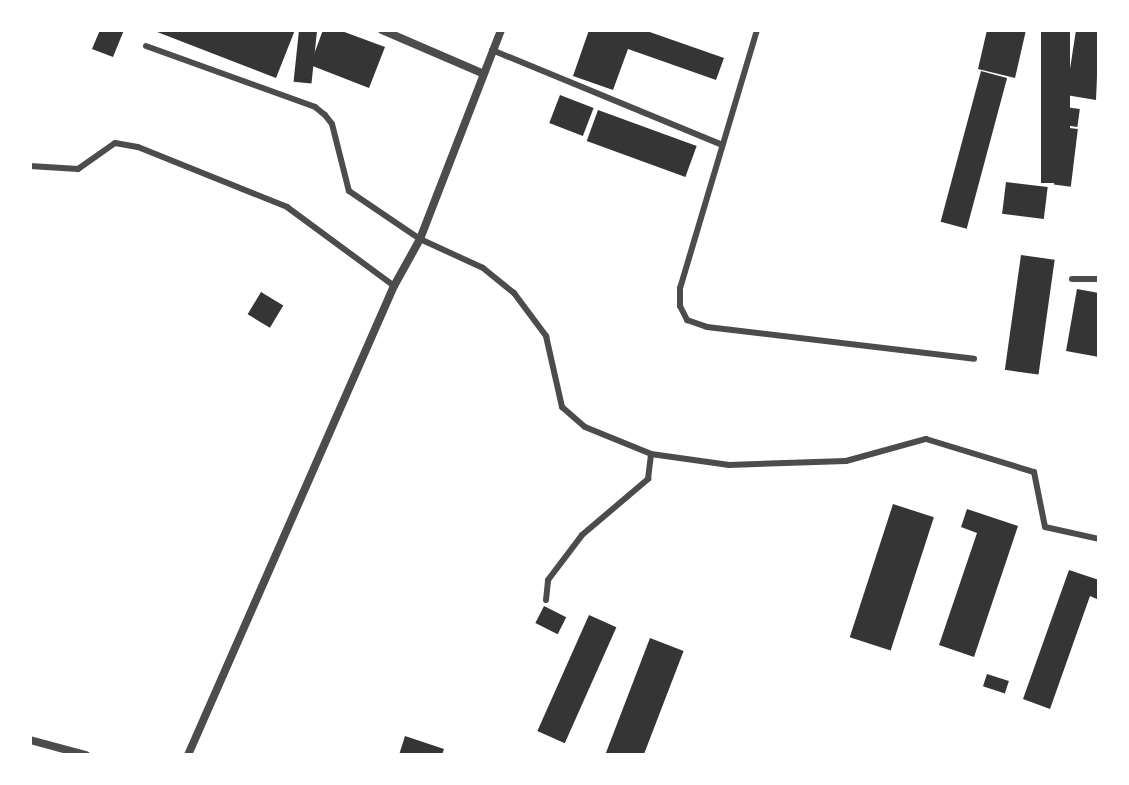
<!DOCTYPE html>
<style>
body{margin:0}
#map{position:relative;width:1129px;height:785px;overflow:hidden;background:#fff;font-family:Poppins,sans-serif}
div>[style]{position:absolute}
.building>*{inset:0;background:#353535;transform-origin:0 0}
.service>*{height:6px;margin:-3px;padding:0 3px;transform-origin:3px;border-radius:3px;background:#4c4c4c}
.minor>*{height:8px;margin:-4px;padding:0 4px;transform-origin:4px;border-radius:4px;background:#4c4c4c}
span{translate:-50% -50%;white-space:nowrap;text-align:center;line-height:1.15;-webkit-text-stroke:8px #fff;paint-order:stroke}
.frame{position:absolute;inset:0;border:32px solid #fff;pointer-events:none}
</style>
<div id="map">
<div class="building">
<i style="clip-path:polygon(100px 30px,124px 30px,113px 57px,92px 49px)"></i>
<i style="clip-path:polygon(152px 30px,295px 30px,276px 78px)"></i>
<i style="left:299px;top:30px;width:18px;height:52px;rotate:6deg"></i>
<i style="clip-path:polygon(323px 30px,339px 30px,385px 47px,369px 88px,310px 65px)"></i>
<i style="clip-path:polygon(589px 30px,644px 30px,724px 58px,716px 80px,628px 49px,613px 90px,573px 76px)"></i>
<i style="clip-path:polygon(987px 30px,1026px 30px,1015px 78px,978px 69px)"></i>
<i style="left:1041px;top:30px;width:29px;height:153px"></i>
<i style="clip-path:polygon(1076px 30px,1099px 30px,1096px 100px,1066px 95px)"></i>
<i style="left:981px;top:71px;width:27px;height:156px;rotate:15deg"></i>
<i style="left:560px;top:95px;width:36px;height:30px;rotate:21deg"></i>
<i style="left:1065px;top:107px;width:15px;height:18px;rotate:8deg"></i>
<i style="left:598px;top:110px;width:105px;height:33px;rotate:20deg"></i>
<i style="left:1061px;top:127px;width:17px;height:58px;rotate:7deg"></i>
<i style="left:1006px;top:182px;width:42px;height:32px;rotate:7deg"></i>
<i style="left:1021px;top:255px;width:34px;height:116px;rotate:8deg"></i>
<i style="clip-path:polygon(1077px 289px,1099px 293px,1099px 357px,1066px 351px)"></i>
<i style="left:261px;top:292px;width:26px;height:26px;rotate:31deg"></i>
<i style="left:893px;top:504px;width:43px;height:140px;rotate:18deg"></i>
<i style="clip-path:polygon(967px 509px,1018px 526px,974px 657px,939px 645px,977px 533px,961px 527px)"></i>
<i style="clip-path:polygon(1069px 570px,1099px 580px,1099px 600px,1090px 596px,1050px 709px,1023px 699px)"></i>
<i style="left:544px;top:606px;width:25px;height:19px;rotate:27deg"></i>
<i style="left:589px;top:615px;width:30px;height:127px;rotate:24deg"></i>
<i style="left:650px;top:638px;width:36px;height:125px;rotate:21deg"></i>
<i style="left:987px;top:674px;width:23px;height:13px;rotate:18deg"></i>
<i style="clip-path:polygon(405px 736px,444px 749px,442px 755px,399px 755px)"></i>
</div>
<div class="service">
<i style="left:757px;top:30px;width:269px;rotate:106.6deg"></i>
<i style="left:680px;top:288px;width:18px;rotate:90deg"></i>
<i style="left:680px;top:306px;width:16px;rotate:63deg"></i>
<i style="left:687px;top:320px;width:21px;rotate:19deg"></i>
<i style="left:707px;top:327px;width:269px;rotate:6.8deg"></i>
<i style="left:146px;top:46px;width:180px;rotate:19.8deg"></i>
<i style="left:315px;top:107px;width:13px;rotate:39deg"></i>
<i style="left:325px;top:115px;width:11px;rotate:52deg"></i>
<i style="left:332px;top:124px;width:69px;rotate:75.8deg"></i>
<i style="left:349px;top:191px;width:86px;rotate:34.1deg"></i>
<i style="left:420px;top:239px;width:69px;rotate:24.7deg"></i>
<i style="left:483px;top:268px;width:40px;rotate:39deg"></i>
<i style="left:514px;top:293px;width:54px;rotate:53.3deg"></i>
<i style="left:546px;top:336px;width:73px;rotate:77.3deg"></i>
<i style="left:562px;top:407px;width:30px;rotate:41deg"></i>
<i style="left:585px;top:427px;width:71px;rotate:22.2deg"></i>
<i style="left:651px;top:454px;width:79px;rotate:8deg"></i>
<i style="left:729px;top:465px;width:117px;rotate:-2deg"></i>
<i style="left:846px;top:461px;width:83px;rotate:-15.4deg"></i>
<i style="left:926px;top:439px;width:113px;rotate:17deg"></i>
<i style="left:1034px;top:472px;width:56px;rotate:78.7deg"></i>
<i style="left:1045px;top:527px;width:55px;rotate:12.5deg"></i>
<i style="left:492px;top:50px;width:249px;rotate:22.4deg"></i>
<i style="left:30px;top:166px;width:48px;rotate:3.6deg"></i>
<i style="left:78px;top:169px;width:45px;rotate:-35.1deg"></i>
<i style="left:115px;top:143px;width:23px;rotate:10deg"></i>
<i style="left:138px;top:147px;width:161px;rotate:21.9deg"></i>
<i style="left:287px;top:207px;width:133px;rotate:36.4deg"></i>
<i style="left:1072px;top:279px;width:27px"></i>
<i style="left:546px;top:600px;width:20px;rotate:-84deg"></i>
<i style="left:548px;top:580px;width:56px;rotate:-52.9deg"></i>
<i style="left:582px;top:535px;width:87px;rotate:-40.3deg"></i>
<i style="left:648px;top:479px;width:25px;rotate:-83deg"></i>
</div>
<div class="minor">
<i style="left:382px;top:30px;width:109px;rotate:23.3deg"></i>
<i style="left:30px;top:740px;width:58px;rotate:15deg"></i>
<i style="left:188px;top:755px;width:512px;rotate:-66.29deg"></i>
<i style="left:394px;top:286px;width:54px;rotate:-61deg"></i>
<i style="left:420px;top:239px;width:224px;rotate:-68.8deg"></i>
</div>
<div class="frame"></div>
</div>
